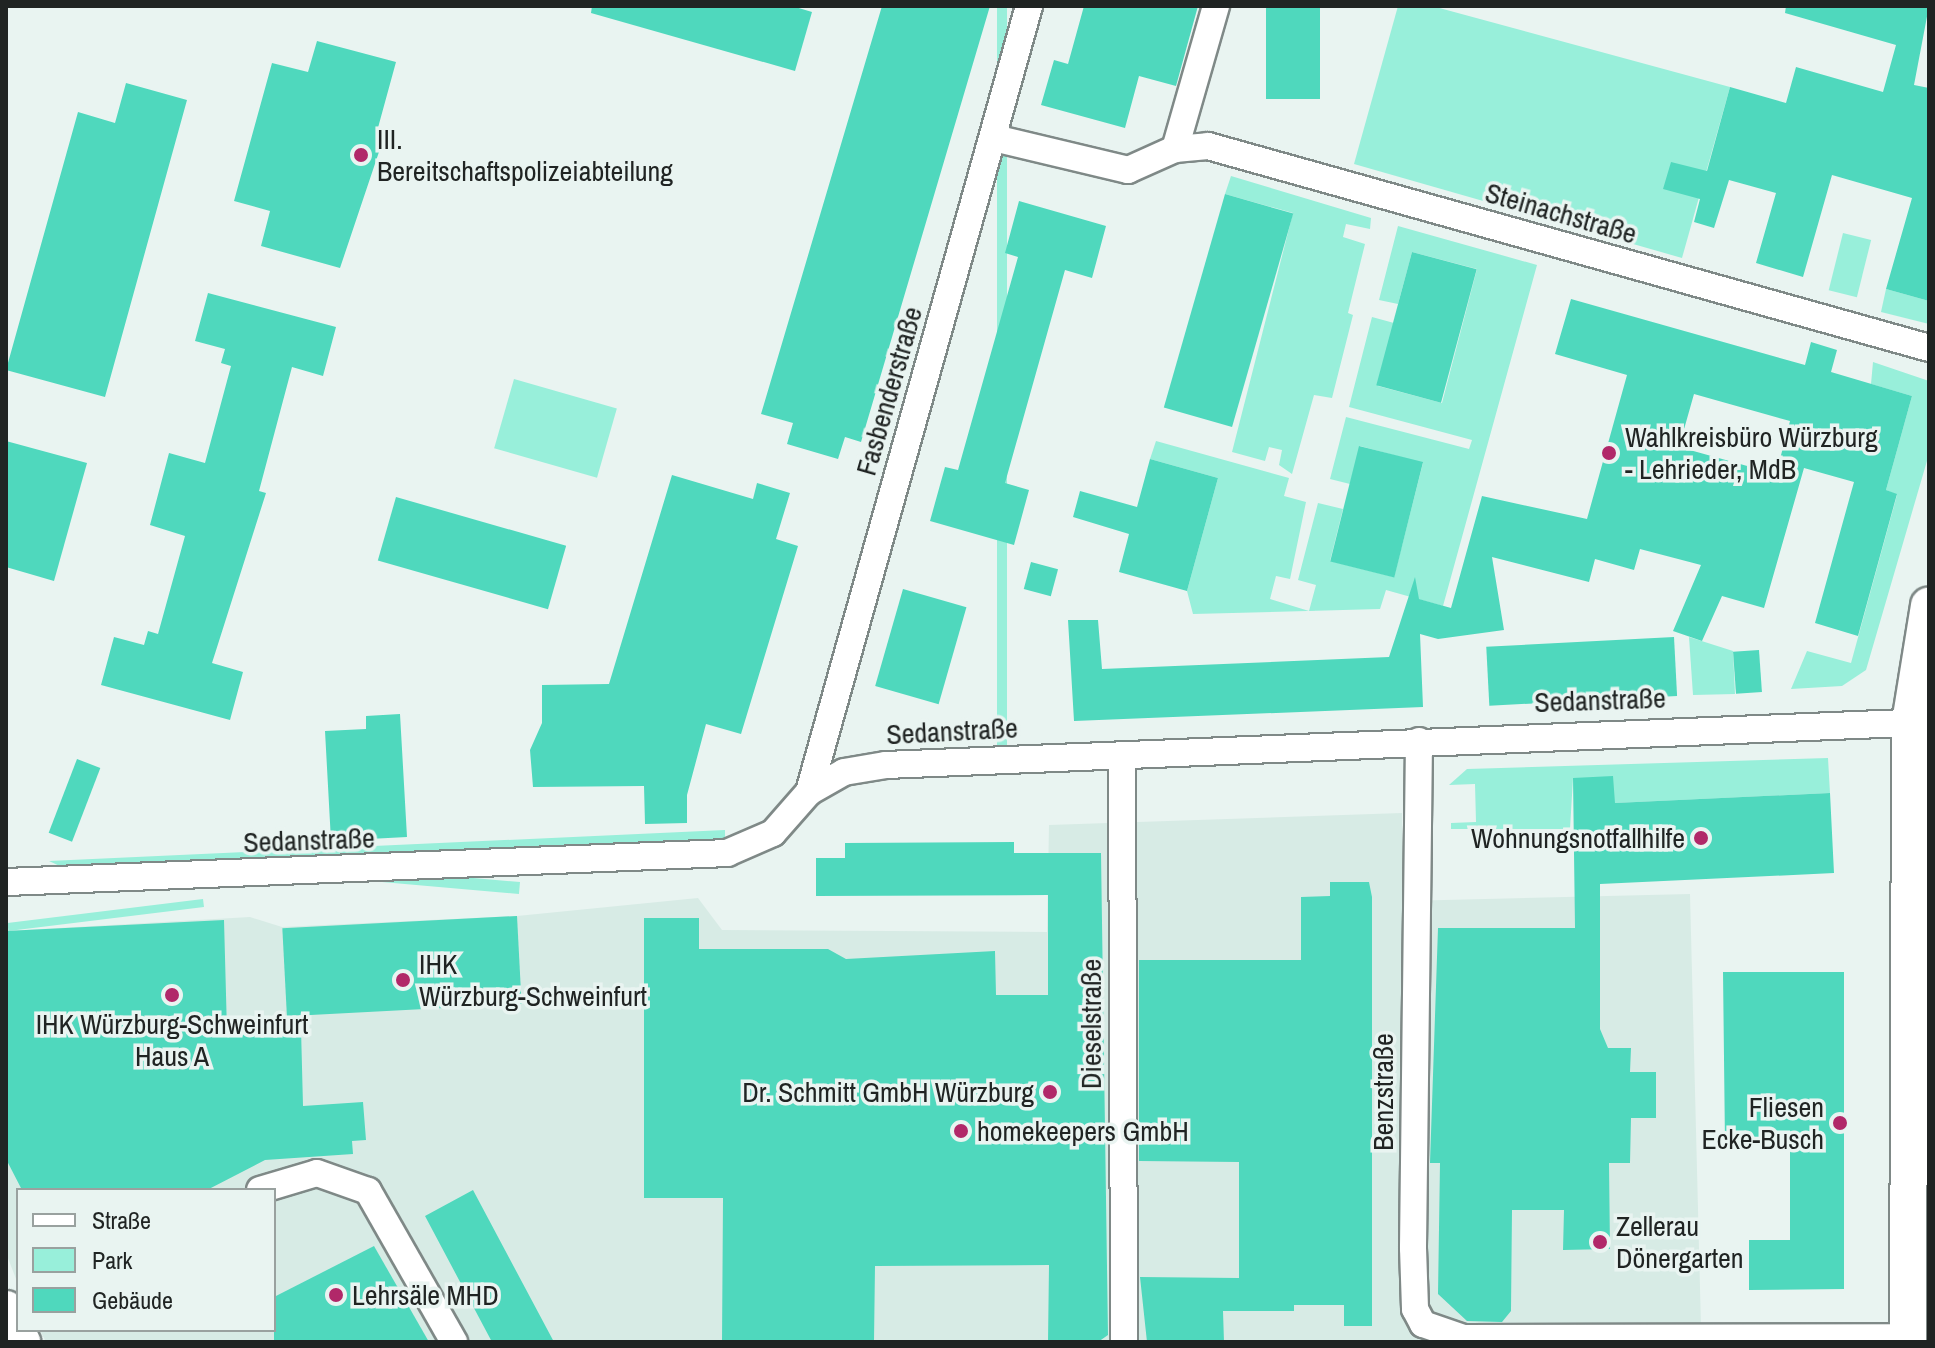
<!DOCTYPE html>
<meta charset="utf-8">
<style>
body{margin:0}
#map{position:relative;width:1935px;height:1348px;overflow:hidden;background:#e9f4f1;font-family:"Archivo Narrow",sans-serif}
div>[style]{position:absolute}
.built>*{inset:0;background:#d7ebe5}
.green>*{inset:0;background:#98efda;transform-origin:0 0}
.building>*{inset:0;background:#4fd8bd;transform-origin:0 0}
.roads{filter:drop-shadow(2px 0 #7f8987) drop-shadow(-2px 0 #7f8987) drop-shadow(0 2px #7f8987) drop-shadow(0 -2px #7f8987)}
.street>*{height:26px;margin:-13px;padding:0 13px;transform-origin:13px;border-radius:13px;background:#fff}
.secondary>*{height:36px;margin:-18px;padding:0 18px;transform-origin:18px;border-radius:18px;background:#fff}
.dots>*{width:22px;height:22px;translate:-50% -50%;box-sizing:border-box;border:4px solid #e9f4f1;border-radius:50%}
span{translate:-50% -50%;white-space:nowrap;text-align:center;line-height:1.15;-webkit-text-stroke:7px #e9f4f1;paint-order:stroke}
.poi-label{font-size:28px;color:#202423}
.left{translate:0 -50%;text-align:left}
.right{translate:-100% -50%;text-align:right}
.street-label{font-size:28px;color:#202423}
.frame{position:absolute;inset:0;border:8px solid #202423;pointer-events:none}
.legend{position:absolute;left:16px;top:1188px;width:260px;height:144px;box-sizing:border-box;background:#e9f4f1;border:2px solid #99a19f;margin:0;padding:10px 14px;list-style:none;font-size:24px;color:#202423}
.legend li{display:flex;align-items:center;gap:16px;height:40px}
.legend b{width:40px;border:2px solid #99a19f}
</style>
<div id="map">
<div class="built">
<i style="clip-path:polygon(1402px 813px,1403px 901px,1690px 894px,1701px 1327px,1623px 1342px,46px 1342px,40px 1330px,274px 1330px,274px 1190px,18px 1190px,18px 1284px,6px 1253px,6px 931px,250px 917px,282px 927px,517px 916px,698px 898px,722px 930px,1047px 932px,1049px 825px)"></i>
</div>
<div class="green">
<i style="left:997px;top:6px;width:10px;height:754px"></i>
<i style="clip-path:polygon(1398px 6px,1432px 6px,1730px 87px,1682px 258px,1354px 164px)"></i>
<i style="clip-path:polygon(1231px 176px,1371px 218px,1370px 229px,1346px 224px,1343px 237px,1365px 244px,1348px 313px,1353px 315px,1332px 398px,1314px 395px,1292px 474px,1279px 465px,1282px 450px,1269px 447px,1265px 461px,1232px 452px,1293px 213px,1225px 194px)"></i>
<i style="clip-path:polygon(1398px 226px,1537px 265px,1443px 606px,1386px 590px,1380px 609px,1193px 614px,1187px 591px,1218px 478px,1150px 459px,1156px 441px,1289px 478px,1284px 496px,1306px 502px,1290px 579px,1276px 576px,1270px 599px,1309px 611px,1316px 585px,1298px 580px,1318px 503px,1343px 509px,1330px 561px,1394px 577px,1423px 463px,1360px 446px,1350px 484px,1330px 479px,1346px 417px,1469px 449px,1472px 440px,1349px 407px,1372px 317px,1394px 323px,1378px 386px,1442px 403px,1477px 269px,1412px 252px,1398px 304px,1379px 300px)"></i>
<i style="left:1843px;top:233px;width:29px;height:59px;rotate:14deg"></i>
<i style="clip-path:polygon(1886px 289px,1929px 301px,1929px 324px,1881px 312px)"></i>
<i style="clip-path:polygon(1873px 362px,1929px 381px,1929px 454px,1866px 670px,1842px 686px,1791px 689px,1807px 651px,1851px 663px,1897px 495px,1886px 490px,1912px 396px,1871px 384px)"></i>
<i style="left:514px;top:379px;width:107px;height:72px;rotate:16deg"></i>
<i style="clip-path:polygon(1689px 637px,1733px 651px,1735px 694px,1693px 695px)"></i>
<i style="clip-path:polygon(1828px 758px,1830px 793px,1615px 803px,1573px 778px,1570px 829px,1451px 829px,1451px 823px,1476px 822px,1475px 784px,1449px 785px,1467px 769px)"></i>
<i style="clip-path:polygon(725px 830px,725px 841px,64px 868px,49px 861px)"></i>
<i style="left:520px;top:882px;width:12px;height:280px;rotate:95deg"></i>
<i style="left:203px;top:899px;width:8px;height:197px;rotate:83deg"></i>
</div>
<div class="building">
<i style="clip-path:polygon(592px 6px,792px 6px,812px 12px,795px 71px,591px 13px)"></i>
<i style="clip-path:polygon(882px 6px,990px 6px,861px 442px,845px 437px,838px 459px,787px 444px,793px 423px,761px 414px)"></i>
<i style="clip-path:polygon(1084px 6px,1198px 6px,1176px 86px,1139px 76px,1125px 128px,1041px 105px,1054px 60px,1068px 64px)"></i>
<i style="left:1266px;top:6px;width:54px;height:93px"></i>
<i style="clip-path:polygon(1786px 6px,1929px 6px,1914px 85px,1929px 88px,1929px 301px,1886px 289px,1912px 198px,1832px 175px,1803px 277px,1756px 263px,1776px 193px,1729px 180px,1714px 228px,1694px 222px,1700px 199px,1663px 189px,1671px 162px,1707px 171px,1730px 87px,1786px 103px,1796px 67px,1883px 92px,1896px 45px,1785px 13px)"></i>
<i style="clip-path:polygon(317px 41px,396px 62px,376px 135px,384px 137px,340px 268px,261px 246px,270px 211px,234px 201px,272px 63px,308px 72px)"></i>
<i style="clip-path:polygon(126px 83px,187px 100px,105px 397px,6px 370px,78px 112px,115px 123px)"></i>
<i style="left:1225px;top:194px;width:71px;height:222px;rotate:16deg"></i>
<i style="clip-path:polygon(1019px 201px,1106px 226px,1092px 278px,1065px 270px,1005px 483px,1029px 490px,1014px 545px,930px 521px,945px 467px,958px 470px,1018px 257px,1005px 253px)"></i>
<i style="left:1412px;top:252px;width:67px;height:138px;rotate:15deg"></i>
<i style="clip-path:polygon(208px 293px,336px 327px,323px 376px,292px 367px,259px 491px,266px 493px,212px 663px,243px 672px,230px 720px,101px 685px,114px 637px,144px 645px,148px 631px,158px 634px,185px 536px,150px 525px,169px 453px,205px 463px,231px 366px,221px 363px,225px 349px,195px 341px)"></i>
<i style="clip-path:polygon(evenodd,1571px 299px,1805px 365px,1811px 342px,1837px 350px,1831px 372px,1912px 396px,1886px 490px,1897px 494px,1858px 636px,1815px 623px,1854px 482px,1804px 468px,1764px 608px,1722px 596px,1702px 641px,1673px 631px,1701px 565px,1640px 549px,1634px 570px,1595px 559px,1589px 582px,1492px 557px,1504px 630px,1438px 639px,1420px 634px,1423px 707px,1074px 721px,1068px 620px,1098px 620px,1102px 669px,1389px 657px,1415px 577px,1419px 599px,1451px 608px,1482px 496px,1587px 519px,1627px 375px,1555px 354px,1571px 299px,1694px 394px,1790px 421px,1776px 474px,1679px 447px,1694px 394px)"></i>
<i style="clip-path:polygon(6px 441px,87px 463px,54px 581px,6px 567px)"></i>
<i style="left:1359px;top:446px;width:66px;height:119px;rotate:14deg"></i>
<i style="clip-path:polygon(1150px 459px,1218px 478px,1187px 591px,1119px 572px,1129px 534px,1073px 517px,1080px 491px,1137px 507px)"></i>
<i style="clip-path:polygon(672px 475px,753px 499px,757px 483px,790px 493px,776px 539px,798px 546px,741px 734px,706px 724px,687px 795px,687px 823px,645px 824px,644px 786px,533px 787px,530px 750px,542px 723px,542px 685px,609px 684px)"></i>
<i style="left:396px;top:497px;width:177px;height:66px;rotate:16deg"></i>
<i style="left:1031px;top:562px;width:28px;height:28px;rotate:15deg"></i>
<i style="left:903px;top:589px;width:66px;height:101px;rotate:16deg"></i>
<i style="left:1674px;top:637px;width:59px;height:188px;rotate:87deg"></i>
<i style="left:1759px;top:650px;width:42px;height:26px;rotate:86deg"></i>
<i style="clip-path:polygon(400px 714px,407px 837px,331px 841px,325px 731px,366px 729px,366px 716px)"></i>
<i style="left:77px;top:759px;width:25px;height:79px;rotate:21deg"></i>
<i style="clip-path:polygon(1613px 776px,1615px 803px,1830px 793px,1834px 873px,1600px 884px,1600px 1029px,1608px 1048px,1631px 1048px,1630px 1072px,1656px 1072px,1656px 1118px,1631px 1118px,1630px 1163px,1609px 1163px,1610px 1249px,1563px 1250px,1564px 1210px,1512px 1210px,1511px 1311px,1502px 1322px,1467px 1321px,1438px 1294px,1440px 1163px,1430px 1163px,1438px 928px,1575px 928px,1573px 778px)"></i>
<i style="clip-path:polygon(1014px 842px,1014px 853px,1101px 853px,1108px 1335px,1098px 1342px,1048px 1342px,1049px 1265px,875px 1266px,874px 1342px,722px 1342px,723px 1198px,644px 1198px,644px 918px,699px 918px,699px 949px,828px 949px,846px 959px,995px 951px,996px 995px,1048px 995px,1048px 895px,816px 896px,816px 858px,845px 858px,845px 843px)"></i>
<i style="clip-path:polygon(1330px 882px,1369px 882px,1372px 897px,1372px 1326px,1344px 1326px,1344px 1305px,1294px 1305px,1294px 1311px,1223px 1311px,1224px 1342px,1147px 1342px,1140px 1277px,1239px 1278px,1239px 1162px,1139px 1161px,1139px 960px,1301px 960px,1301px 897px,1330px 896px)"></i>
<i style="left:517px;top:916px;width:88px;height:235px;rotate:87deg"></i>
<i style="clip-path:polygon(224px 920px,227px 1031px,301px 1028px,303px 1106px,363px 1102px,366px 1140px,352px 1141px,353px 1154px,265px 1160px,207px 1190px,22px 1190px,6px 1159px,6px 931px)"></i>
<i style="clip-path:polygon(1723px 972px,1844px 972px,1844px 1289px,1749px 1290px,1749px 1240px,1790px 1240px,1790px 1144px,1725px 1144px)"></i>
<i style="clip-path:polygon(473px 1190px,514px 1267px,554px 1342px,492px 1342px,425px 1216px)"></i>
<i style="clip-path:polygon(374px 1246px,429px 1342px,274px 1342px,274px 1297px)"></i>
</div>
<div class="roads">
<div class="street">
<i style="left:994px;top:138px;width:138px;rotate:13.4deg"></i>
<i style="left:1128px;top:170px;width:51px;rotate:-24.1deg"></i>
<i style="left:1175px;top:149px;width:33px;rotate:-5deg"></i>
<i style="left:1208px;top:146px;width:749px;rotate:15.65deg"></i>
<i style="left:1175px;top:149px;width:149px;rotate:-74deg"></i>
<i style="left:1419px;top:741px;width:507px;rotate:90.68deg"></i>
<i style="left:1413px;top:1248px;width:61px;rotate:88.1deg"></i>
<i style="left:1415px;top:1309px;width:17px;rotate:62deg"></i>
<i style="left:1423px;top:1324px;width:43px;rotate:18.9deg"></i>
<i style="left:1464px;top:1338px;width:444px;rotate:-0.1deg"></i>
<i style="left:1122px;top:755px;width:587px;rotate:89.8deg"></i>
<i style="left:809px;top:792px;width:816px;rotate:-74.36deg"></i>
<i style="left:6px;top:882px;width:722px;rotate:-2.3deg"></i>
<i style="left:727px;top:853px;width:50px;rotate:-23.5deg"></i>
<i style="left:773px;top:833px;width:55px;rotate:-48.7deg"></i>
<i style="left:809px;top:792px;width:40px;rotate:-29.7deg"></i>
<i style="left:844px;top:772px;width:43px;rotate:-9.5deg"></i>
<i style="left:886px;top:765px;width:1044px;rotate:-2.36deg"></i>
<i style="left:260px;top:1190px;width:59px;rotate:-16.6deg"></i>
<i style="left:317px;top:1173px;width:54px;rotate:19.4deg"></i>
<i style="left:368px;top:1191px;width:174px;rotate:60.3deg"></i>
</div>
<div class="secondary">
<i style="left:6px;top:1309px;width:37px;rotate:64deg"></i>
<i style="left:1908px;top:1342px;width:619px;rotate:-89.81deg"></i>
<i style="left:1910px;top:723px;width:119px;rotate:-80.8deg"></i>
</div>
</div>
<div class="dots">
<i style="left:361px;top:155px;background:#b12869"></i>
<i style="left:1609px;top:453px;background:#b12869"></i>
<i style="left:1701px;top:838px;background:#b12869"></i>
<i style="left:403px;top:980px;background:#b12869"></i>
<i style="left:172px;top:995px;background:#b12869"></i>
<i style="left:1050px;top:1092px;background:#b12869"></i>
<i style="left:1840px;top:1123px;background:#b12869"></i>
<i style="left:961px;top:1131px;background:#b12869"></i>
<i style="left:1600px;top:1242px;background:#b12869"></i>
<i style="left:336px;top:1295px;background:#b12869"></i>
</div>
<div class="poi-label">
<span class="left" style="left:377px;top:155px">III.<br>Bereitschaftspolizeiabteilung</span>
<span class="left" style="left:1625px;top:453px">Wahlkreisbüro Würzburg<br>- Lehrieder, MdB</span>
<span class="right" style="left:1685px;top:838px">Wohnungsnotfallhilfe</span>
<span class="left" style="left:419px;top:980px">IHK<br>Würzburg-Schweinfurt</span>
<span style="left:172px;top:1040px">IHK Würzburg-Schweinfurt<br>Haus A</span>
<span class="right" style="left:1034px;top:1092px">Dr. Schmitt GmbH Würzburg</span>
<span class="right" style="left:1824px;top:1123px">Fliesen<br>Ecke-Busch</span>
<span class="left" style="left:977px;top:1131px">homekeepers GmbH</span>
<span class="left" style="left:1616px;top:1242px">Zellerau<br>Dönergarten</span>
<span class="left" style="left:352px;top:1295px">Lehrsäle MHD</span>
</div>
<div class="street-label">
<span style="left:1561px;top:213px;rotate:16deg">Steinachstraße</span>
<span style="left:889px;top:391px;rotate:-74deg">Fasbenderstraße</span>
<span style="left:1600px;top:700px;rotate:-2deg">Sedanstraße</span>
<span style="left:952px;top:731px;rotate:-3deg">Sedanstraße</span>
<span style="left:309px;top:840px;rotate:-2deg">Sedanstraße</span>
<span style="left:1091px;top:1024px;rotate:-90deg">Dieselstraße</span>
<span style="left:1383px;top:1092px;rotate:-90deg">Benzstraße</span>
</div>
<div class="frame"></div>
<ul class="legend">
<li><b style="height:10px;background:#fff"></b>Straße</li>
<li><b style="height:22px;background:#98efda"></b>Park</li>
<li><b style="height:22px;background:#4fd8bd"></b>Gebäude</li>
</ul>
</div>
